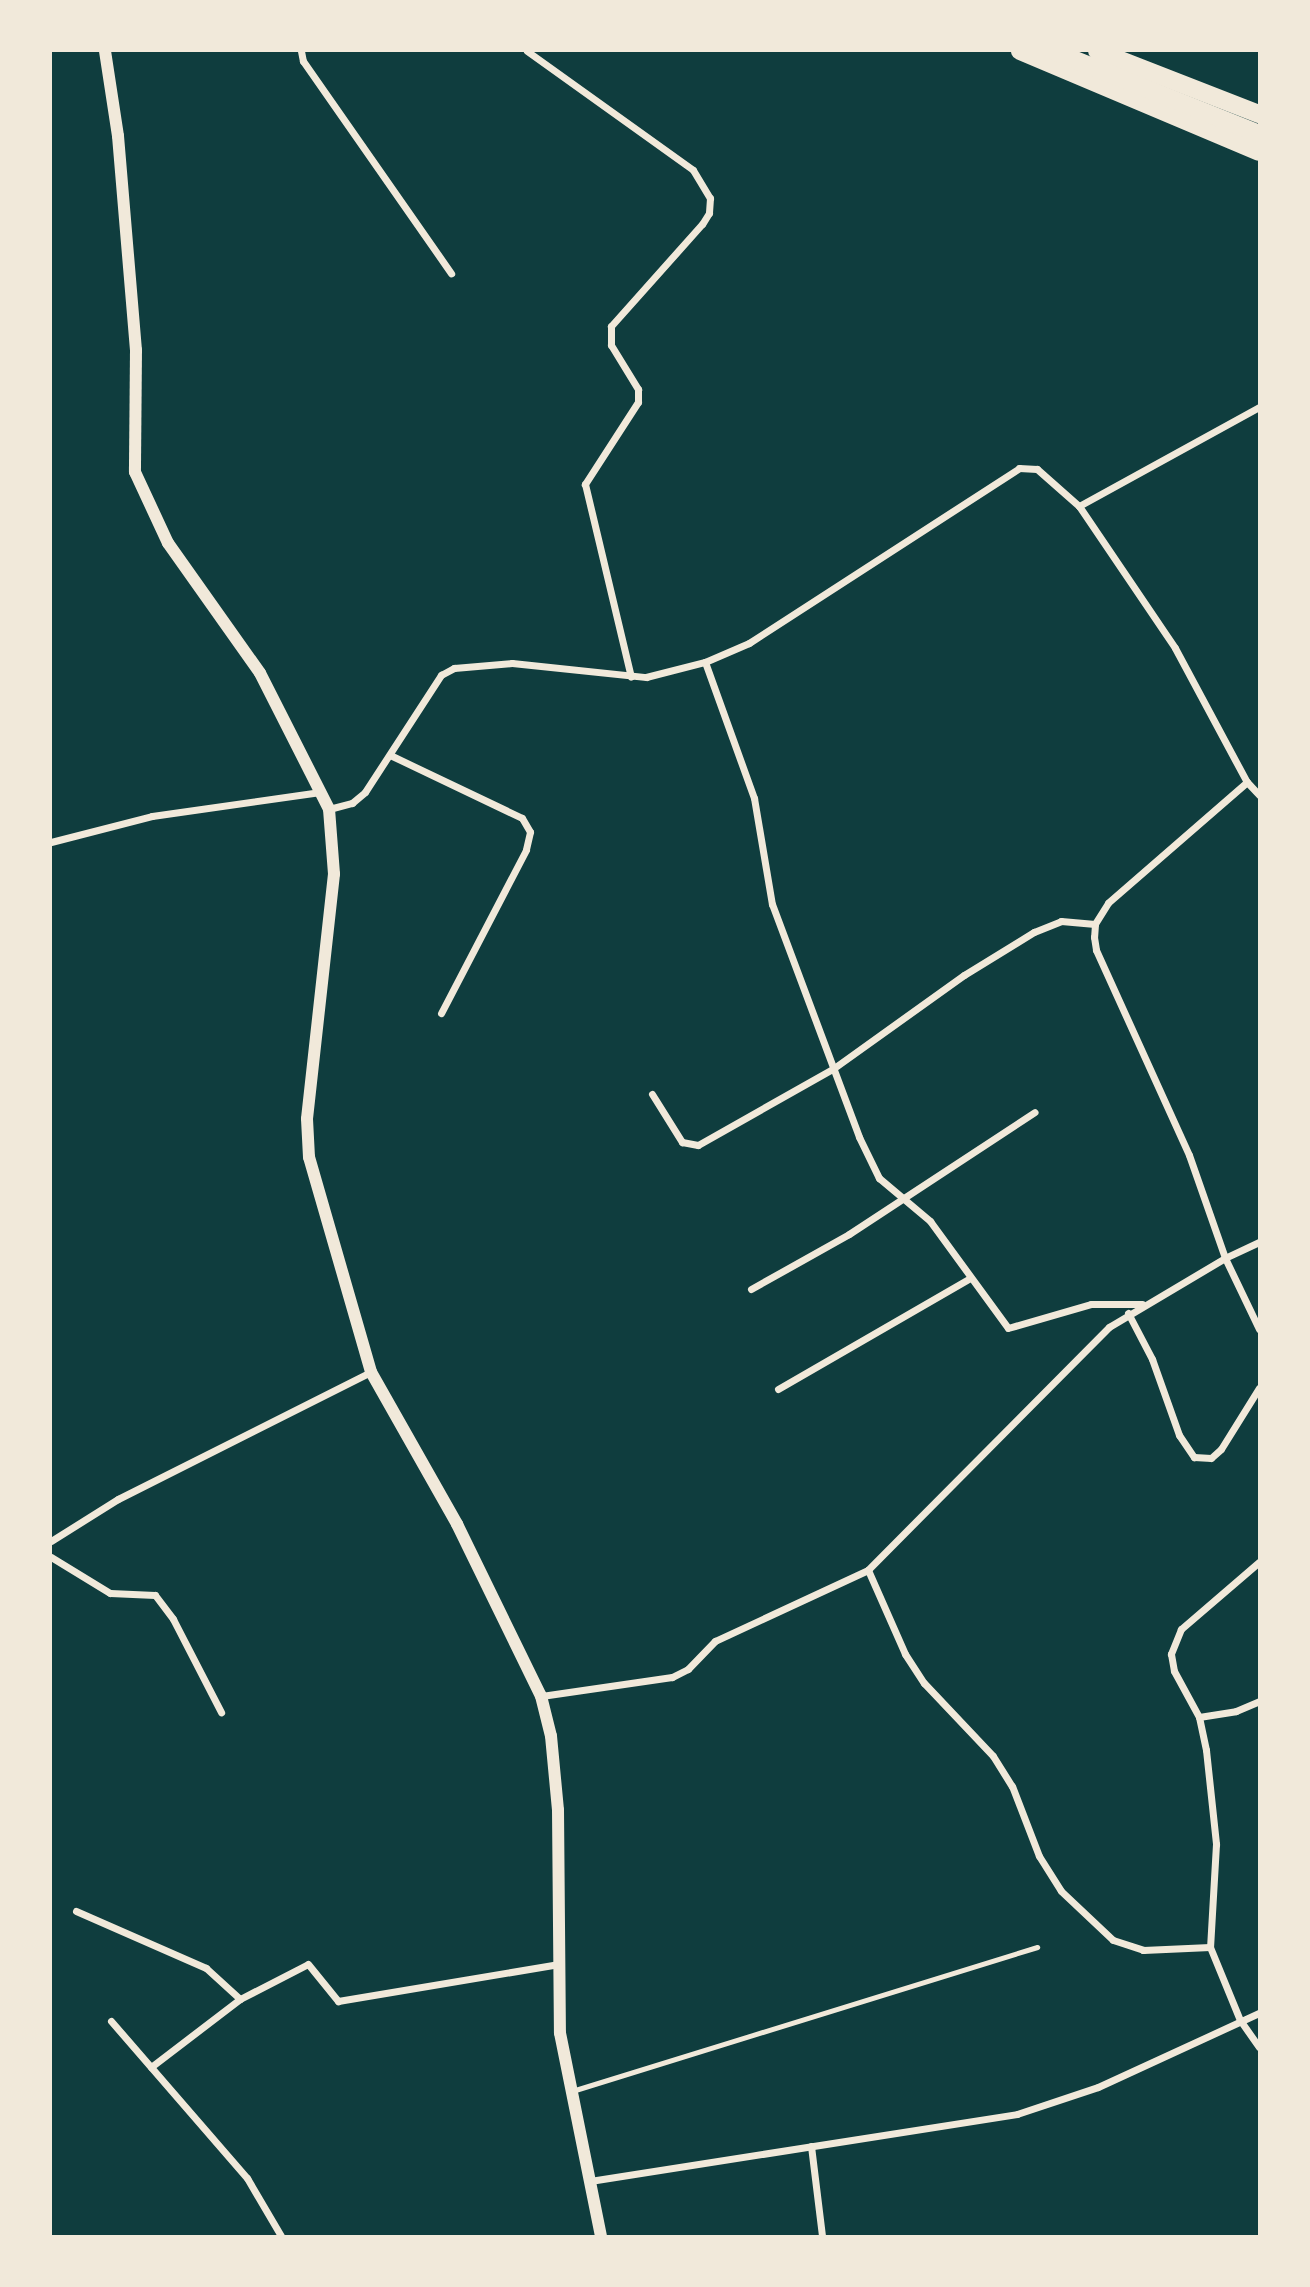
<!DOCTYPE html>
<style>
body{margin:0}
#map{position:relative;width:1310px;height:2287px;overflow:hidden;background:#0f3d3e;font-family:"Work Sans",sans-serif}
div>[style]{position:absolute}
.service>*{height:5px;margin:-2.5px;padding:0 2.5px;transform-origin:2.5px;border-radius:2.5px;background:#f1e9da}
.minor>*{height:7px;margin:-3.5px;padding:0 3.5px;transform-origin:3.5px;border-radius:3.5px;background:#f1e9da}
.tertiary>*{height:12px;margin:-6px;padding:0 6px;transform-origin:6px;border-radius:6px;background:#f1e9da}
.primary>*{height:18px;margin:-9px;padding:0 9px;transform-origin:9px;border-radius:9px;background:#f1e9da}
.trunk>*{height:18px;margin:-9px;padding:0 9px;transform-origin:9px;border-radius:9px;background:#f1e9da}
span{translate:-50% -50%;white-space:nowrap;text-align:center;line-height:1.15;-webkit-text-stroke:7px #f1e9da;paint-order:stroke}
.frame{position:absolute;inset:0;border:52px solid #f1e9da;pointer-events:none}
</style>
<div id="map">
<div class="service">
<i style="left:572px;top:2091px;width:487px;rotate:-17.2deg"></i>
</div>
<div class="minor">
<i style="left:301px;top:51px;width:10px;rotate:79deg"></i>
<i style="left:303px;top:61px;width:259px;rotate:55.1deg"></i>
<i style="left:527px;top:51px;width:204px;rotate:35.6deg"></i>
<i style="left:693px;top:170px;width:33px;rotate:59deg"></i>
<i style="left:710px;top:198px;width:15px;rotate:94deg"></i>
<i style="left:709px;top:213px;width:13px;rotate:122deg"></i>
<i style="left:702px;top:224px;width:137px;rotate:131.7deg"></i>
<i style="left:611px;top:326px;width:19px;rotate:90deg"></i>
<i style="left:611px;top:345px;width:52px;rotate:58.5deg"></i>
<i style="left:638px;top:389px;width:13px;rotate:90deg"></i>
<i style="left:638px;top:402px;width:98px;rotate:122.9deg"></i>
<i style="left:585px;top:484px;width:198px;rotate:76.6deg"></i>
<i style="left:1079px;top:506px;width:205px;rotate:-28.8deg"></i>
<i style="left:705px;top:662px;width:145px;rotate:70.2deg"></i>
<i style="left:754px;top:798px;width:108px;rotate:80.4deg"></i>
<i style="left:772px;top:904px;width:249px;rotate:69.5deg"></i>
<i style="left:859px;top:1137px;width:46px;rotate:64deg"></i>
<i style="left:879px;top:1178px;width:67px;rotate:40.1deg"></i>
<i style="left:930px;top:1221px;width:132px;rotate:53.9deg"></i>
<i style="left:1008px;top:1328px;width:86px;rotate:-16.1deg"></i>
<i style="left:1091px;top:1304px;width:51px"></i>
<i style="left:390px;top:755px;width:146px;rotate:25.5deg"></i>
<i style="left:522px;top:818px;width:16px;rotate:60deg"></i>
<i style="left:530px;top:832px;width:18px;rotate:103deg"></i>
<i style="left:526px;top:850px;width:184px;rotate:117.5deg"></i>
<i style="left:1247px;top:782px;width:18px;rotate:47deg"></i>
<i style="left:329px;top:809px;width:24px;rotate:-15deg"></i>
<i style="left:352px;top:803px;width:17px;rotate:-40deg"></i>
<i style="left:365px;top:792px;width:140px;rotate:-57deg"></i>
<i style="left:441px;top:675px;width:15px;rotate:-28deg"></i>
<i style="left:454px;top:668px;width:58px;rotate:-4.9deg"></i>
<i style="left:512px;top:663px;width:135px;rotate:6deg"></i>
<i style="left:646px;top:677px;width:61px;rotate:-14.3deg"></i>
<i style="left:705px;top:662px;width:48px;rotate:-23.4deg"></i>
<i style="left:749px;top:643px;width:322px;rotate:-32.9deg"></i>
<i style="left:1019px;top:468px;width:18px;rotate:3deg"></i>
<i style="left:1037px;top:469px;width:56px;rotate:41.4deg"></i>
<i style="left:1079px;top:506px;width:171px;rotate:55.9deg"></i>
<i style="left:1175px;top:648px;width:152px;rotate:61.8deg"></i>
<i style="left:1247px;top:782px;width:184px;rotate:139deg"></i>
<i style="left:1108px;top:903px;width:25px;rotate:122deg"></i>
<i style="left:1095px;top:924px;width:13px;rotate:94deg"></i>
<i style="left:1094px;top:937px;width:13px;rotate:81deg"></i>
<i style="left:1096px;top:950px;width:225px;rotate:65.6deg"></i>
<i style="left:1189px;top:1155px;width:109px;rotate:70.7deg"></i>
<i style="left:1225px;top:1258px;width:135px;rotate:149.3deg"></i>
<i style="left:1109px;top:1327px;width:342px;rotate:134.8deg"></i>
<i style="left:868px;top:1570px;width:169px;rotate:155.1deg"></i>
<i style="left:715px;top:1641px;width:39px;rotate:134deg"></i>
<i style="left:688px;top:1669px;width:18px;rotate:153deg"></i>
<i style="left:672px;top:1677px;width:132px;rotate:171.7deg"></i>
<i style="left:51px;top:842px;width:104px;rotate:-14.4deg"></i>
<i style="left:152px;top:816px;width:170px;rotate:-8.1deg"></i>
<i style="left:652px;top:1094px;width:57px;rotate:58deg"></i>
<i style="left:682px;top:1142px;width:16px;rotate:11deg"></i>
<i style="left:698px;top:1145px;width:156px;rotate:-29.5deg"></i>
<i style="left:834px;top:1068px;width:160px;rotate:-35.6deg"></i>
<i style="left:964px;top:975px;width:82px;rotate:-31.6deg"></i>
<i style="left:1034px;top:932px;width:29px;rotate:-22deg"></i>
<i style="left:1061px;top:921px;width:34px;rotate:5deg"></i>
<i style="left:1259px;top:1242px;width:38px;rotate:155deg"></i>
<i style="left:1225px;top:1258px;width:79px;rotate:64.4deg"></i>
<i style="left:751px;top:1289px;width:112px;rotate:-29.3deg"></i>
<i style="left:849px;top:1234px;width:222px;rotate:-33.3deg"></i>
<i style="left:1128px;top:1313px;width:52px;rotate:62.4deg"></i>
<i style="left:1152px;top:1359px;width:81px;rotate:70.4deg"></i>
<i style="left:1179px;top:1435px;width:27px;rotate:56deg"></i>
<i style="left:1194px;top:1457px;width:17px;rotate:3deg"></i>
<i style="left:1211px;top:1458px;width:13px;rotate:-42deg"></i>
<i style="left:1221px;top:1449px;width:72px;rotate:-58.1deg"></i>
<i style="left:778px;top:1389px;width:222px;rotate:-30deg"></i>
<i style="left:51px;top:1541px;width:79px;rotate:-32.1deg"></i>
<i style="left:118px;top:1499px;width:283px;rotate:-26.7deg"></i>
<i style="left:51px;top:1557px;width:69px;rotate:31.4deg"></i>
<i style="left:110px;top:1593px;width:45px;rotate:2.5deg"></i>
<i style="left:155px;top:1595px;width:30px;rotate:53deg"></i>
<i style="left:173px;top:1619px;width:105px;rotate:62.7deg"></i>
<i style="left:1259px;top:1562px;width:103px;rotate:139.3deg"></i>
<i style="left:1181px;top:1629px;width:27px;rotate:112deg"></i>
<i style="left:1171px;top:1654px;width:17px;rotate:80deg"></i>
<i style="left:1174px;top:1671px;width:52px;rotate:61.5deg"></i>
<i style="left:1199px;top:1717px;width:34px;rotate:78deg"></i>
<i style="left:1206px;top:1750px;width:95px;rotate:83.9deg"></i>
<i style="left:1216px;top:1844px;width:103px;rotate:93.3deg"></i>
<i style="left:1210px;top:1947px;width:79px;rotate:67.7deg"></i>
<i style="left:1240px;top:2020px;width:33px;rotate:55deg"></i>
<i style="left:868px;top:1570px;width:92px;rotate:66.2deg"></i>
<i style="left:905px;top:1654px;width:35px;rotate:57deg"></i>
<i style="left:924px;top:1683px;width:100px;rotate:46.6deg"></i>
<i style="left:993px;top:1756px;width:36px;rotate:58deg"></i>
<i style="left:1012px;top:1786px;width:75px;rotate:68.9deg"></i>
<i style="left:1039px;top:1856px;width:41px;rotate:57.8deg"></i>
<i style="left:1061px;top:1891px;width:71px;rotate:43.3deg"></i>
<i style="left:1113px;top:1940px;width:32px;rotate:18deg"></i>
<i style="left:1143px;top:1950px;width:67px;rotate:-2.6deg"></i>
<i style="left:1199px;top:1717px;width:37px;rotate:-9deg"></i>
<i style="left:1236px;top:1711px;width:25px;rotate:-23deg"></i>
<i style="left:76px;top:1911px;width:142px;rotate:23.7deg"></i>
<i style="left:206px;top:1968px;width:46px;rotate:42.4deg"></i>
<i style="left:111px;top:2021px;width:208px;rotate:49.1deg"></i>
<i style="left:247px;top:2178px;width:67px;rotate:59.6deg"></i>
<i style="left:151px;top:2067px;width:112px;rotate:-37.4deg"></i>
<i style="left:240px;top:1999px;width:76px;rotate:-27.2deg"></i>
<i style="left:308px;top:1964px;width:48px;rotate:51deg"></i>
<i style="left:338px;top:2001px;width:224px;rotate:-9.5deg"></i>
<i style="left:811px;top:2146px;width:91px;rotate:83deg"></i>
<i style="left:590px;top:2181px;width:432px;rotate:-8.9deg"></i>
<i style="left:1017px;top:2114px;width:85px;rotate:-18.4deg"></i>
<i style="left:1098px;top:2087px;width:177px;rotate:-24.7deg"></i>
</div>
<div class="tertiary">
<i style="left:105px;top:51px;width:86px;rotate:81.3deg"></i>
<i style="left:118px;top:136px;width:215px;rotate:85.2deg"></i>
<i style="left:136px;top:350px;width:122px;rotate:90.5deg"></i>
<i style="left:135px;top:472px;width:78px;rotate:65.1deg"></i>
<i style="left:168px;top:543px;width:159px;rotate:54.7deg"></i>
<i style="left:260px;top:673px;width:153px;rotate:63.1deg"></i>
<i style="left:329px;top:809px;width:65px;rotate:85.6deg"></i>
<i style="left:334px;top:874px;width:246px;rotate:96.3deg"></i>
<i style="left:307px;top:1119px;width:38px;rotate:87deg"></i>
<i style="left:309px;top:1157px;width:224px;rotate:73.9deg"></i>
<i style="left:371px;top:1372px;width:175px;rotate:60.5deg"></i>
<i style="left:457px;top:1524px;width:191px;rotate:64deg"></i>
<i style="left:541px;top:1696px;width:41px;rotate:76deg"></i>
<i style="left:551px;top:1736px;width:74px;rotate:84.6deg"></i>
<i style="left:558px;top:1810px;width:223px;rotate:89.5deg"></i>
<i style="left:560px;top:2033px;width:207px;rotate:78.6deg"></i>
</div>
<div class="primary">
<i style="left:1020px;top:51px;width:259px;rotate:22.9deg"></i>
<i style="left:1097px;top:51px;width:174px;rotate:21.3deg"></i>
</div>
<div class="trunk">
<i style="left:1053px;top:51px;width:222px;rotate:21.9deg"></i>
</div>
<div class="frame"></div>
</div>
